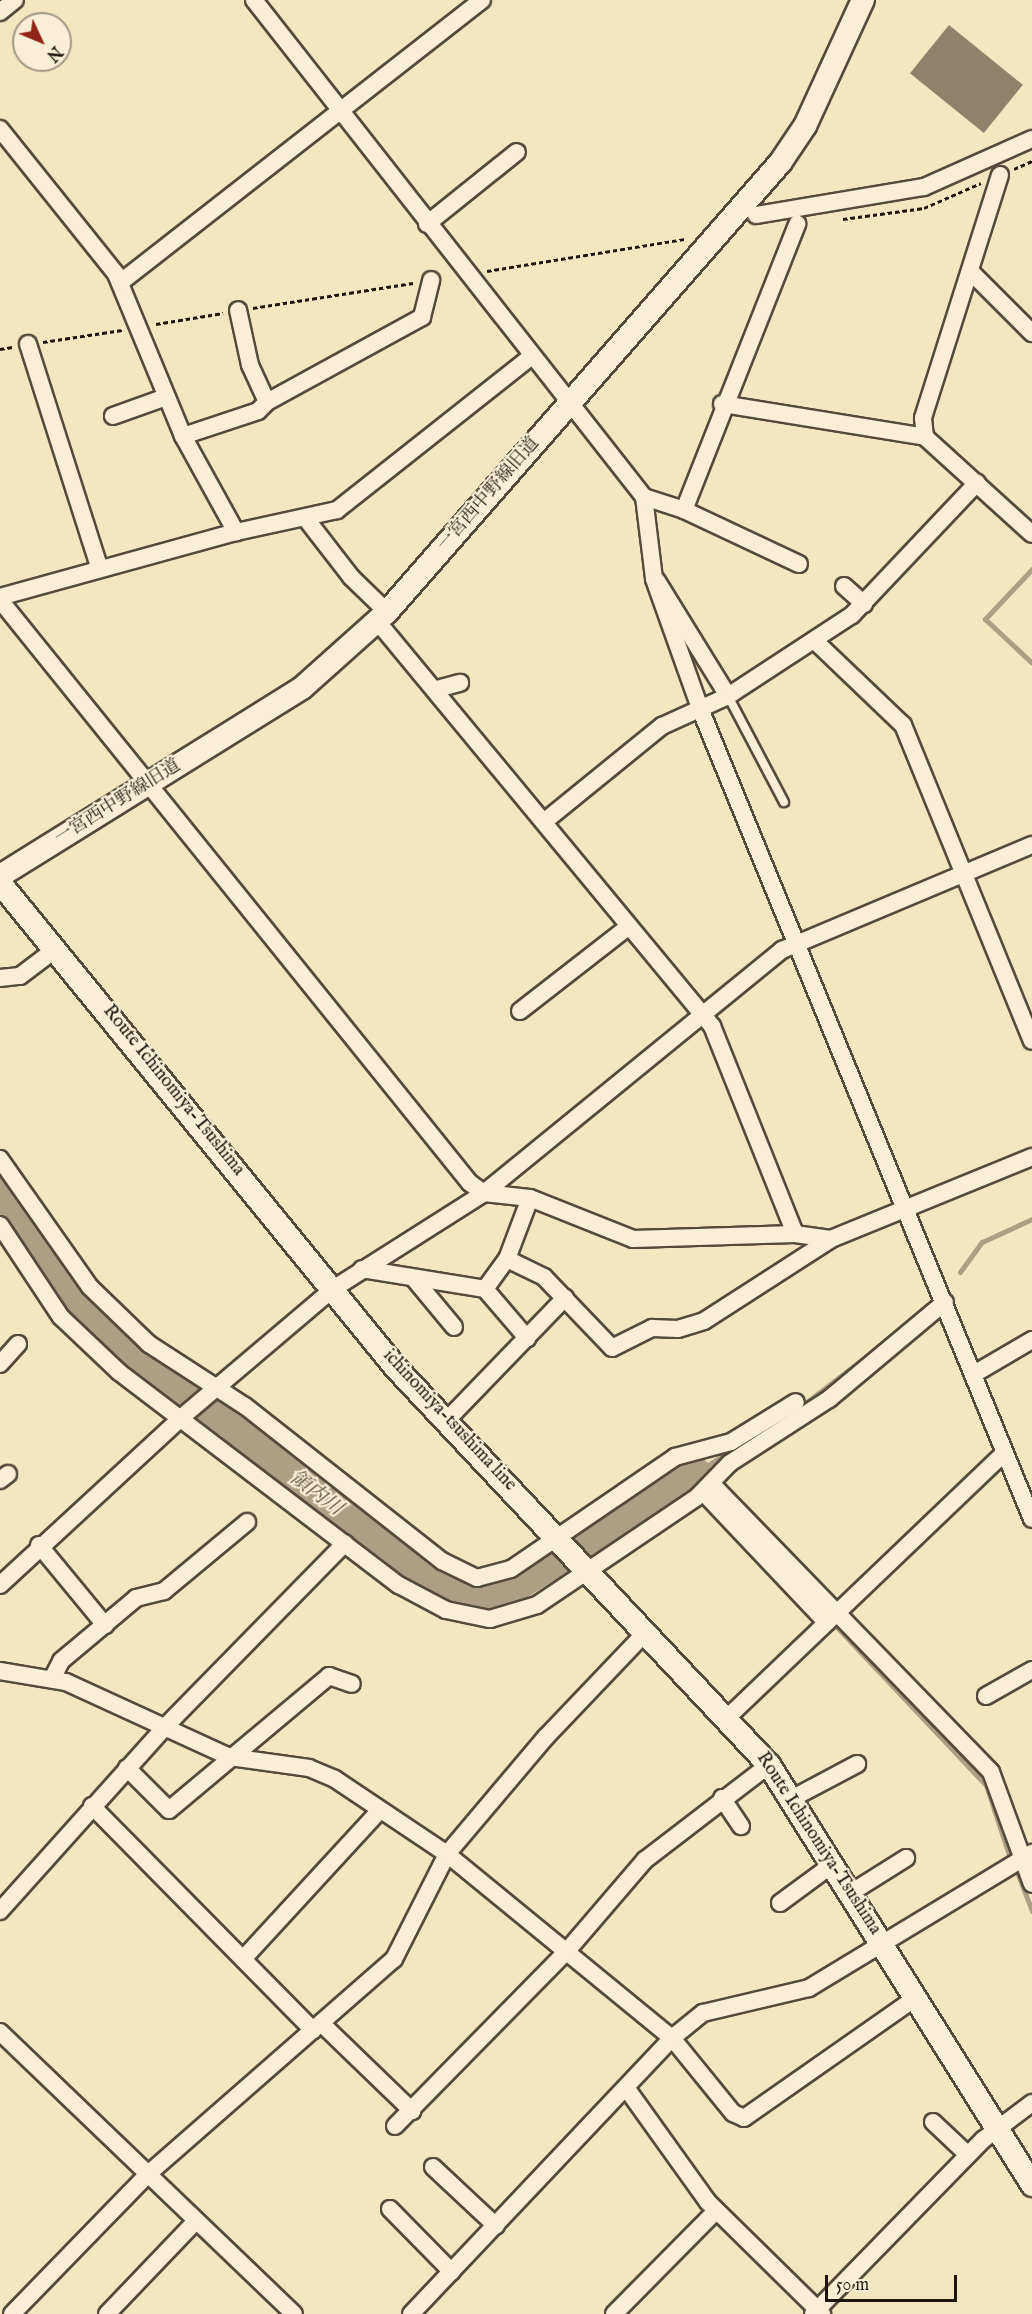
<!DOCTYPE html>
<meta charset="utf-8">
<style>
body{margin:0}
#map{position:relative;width:1032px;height:2314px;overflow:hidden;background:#f4e6c0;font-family:"IM FELL English","Noto Serif JP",serif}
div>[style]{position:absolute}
.stream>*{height:5px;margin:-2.5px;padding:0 2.5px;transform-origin:2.5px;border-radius:2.5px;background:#ac9f84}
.river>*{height:32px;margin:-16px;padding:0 16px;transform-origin:16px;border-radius:16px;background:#ac9f84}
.building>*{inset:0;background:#8e826b;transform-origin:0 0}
.path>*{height:3px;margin-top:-1.5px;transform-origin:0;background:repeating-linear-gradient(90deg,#1f160f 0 4.5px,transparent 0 7.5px)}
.roads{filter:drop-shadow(2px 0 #544a3b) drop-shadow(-2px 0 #544a3b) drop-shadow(0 2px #544a3b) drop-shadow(0 -2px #544a3b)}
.lane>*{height:8px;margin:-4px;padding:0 4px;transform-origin:4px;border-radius:4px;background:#f8efd6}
.street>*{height:16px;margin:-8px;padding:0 8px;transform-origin:8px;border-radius:8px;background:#f8efd6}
.secondary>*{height:22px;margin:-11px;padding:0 11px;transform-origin:11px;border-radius:11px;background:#f8efd6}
span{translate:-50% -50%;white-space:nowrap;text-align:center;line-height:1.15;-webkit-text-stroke:4.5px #f8efd6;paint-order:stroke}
.street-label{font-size:18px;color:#1f160f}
.water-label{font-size:20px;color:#574d3e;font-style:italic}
.north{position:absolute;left:12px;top:12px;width:60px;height:60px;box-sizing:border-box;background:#f8efd6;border:2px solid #a19886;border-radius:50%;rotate:134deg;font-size:16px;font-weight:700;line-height:24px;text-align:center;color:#1f160f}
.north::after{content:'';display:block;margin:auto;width:21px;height:27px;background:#8f2418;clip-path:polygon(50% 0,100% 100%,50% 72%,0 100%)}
.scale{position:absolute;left:825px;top:2275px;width:132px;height:27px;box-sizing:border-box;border:3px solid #1f160f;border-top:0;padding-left:8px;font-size:18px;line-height:21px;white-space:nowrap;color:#1f160f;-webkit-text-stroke:4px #f8efd6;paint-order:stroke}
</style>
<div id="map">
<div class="stream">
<i style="left:1032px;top:569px;width:69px;rotate:133.2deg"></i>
<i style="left:985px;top:619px;width:64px;rotate:43.1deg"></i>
<i style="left:960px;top:1272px;width:37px;rotate:-54deg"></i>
<i style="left:982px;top:1242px;width:55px;rotate:-24.7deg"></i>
<i style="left:914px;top:1317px;width:16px;rotate:-40deg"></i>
<i style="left:799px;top:1408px;width:110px;rotate:-37.6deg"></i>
<i style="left:705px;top:1484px;width:15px;rotate:-132deg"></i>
<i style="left:695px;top:1473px;width:47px;rotate:-32deg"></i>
<i style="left:835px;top:1625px;width:220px;rotate:46.7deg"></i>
<i style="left:986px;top:1785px;width:77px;rotate:71.8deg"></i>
<i style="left:1017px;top:1872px;width:42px;rotate:69deg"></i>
</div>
<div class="river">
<i style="left:0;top:1186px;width:168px;rotate:55.5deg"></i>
<i style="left:95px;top:1324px;width:415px;rotate:37.4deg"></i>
<i style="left:425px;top:1576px;width:29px;rotate:27deg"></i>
<i style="left:451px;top:1589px;width:30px;rotate:12deg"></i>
<i style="left:480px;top:1595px;width:29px;rotate:-10deg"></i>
<i style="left:509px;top:1590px;width:220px;rotate:-32.2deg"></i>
</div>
<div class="building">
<i style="left:949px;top:25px;width:95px;height:62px;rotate:39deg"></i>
</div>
<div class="path">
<i style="left:1014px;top:169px;width:20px;rotate:-24deg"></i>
<i style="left:843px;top:219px;width:82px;rotate:-7.7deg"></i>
<i style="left:924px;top:208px;width:62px;rotate:-23.7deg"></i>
<i style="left:487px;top:271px;width:201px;rotate:-9.2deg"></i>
<i style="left:253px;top:308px;width:162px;rotate:-8.9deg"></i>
<i style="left:156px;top:324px;width:68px;rotate:-9.3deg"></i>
<i style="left:43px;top:342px;width:80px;rotate:-8.6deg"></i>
<i style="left:0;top:349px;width:13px;rotate:-9deg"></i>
</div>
<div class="roads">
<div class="lane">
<i style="left:728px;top:696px;width:120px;rotate:62.2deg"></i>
</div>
<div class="street">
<i style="left:254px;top:0;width:632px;rotate:51.88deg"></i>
<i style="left:644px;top:497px;width:83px;rotate:83deg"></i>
<i style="left:654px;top:579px;width:140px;rotate:70.4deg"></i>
<i style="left:701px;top:711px;width:873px;rotate:67.72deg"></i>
<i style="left:0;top:12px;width:19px;rotate:-39deg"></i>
<i style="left:0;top:129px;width:186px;rotate:51.3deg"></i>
<i style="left:116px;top:274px;width:175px;rotate:67.5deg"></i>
<i style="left:183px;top:436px;width:110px;rotate:61.1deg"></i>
<i style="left:1000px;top:175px;width:255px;rotate:107.6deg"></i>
<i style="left:923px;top:418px;width:19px;rotate:84deg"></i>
<i style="left:925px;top:437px;width:144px;rotate:42.2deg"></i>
<i style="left:756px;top:215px;width:170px;rotate:-9.5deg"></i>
<i style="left:924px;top:187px;width:118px;rotate:-24deg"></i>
<i style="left:427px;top:224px;width:115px;rotate:-38.7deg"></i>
<i style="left:970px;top:271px;width:88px;rotate:45deg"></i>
<i style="left:121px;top:282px;width:458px;rotate:-38deg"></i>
<i style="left:28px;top:344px;width:234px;rotate:72.3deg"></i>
<i style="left:267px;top:402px;width:177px;rotate:-28.7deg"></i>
<i style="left:422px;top:317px;width:38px;rotate:-76deg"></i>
<i style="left:722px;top:404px;width:206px;rotate:9.2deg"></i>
<i style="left:113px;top:416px;width:56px;rotate:-19.7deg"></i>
<i style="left:183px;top:436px;width:79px;rotate:-18.4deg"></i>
<i style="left:258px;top:411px;width:13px;rotate:-45deg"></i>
<i style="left:267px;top:402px;width:41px;rotate:-114.7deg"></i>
<i style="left:250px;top:365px;width:56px;rotate:-102.3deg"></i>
<i style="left:644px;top:497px;width:42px;rotate:18deg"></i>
<i style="left:684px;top:510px;width:127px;rotate:25.2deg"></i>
<i style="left:684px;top:510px;width:308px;rotate:-68.4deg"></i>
<i style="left:307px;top:520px;width:72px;rotate:52.3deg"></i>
<i style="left:351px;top:577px;width:50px;rotate:44.2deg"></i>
<i style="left:657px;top:581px;width:135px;rotate:58.3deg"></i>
<i style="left:844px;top:586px;width:27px;rotate:42deg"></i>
<i style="left:0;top:597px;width:245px;rotate:-15.4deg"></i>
<i style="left:236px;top:532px;width:103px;rotate:-12.3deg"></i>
<i style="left:337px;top:510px;width:248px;rotate:-38.3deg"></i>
<i style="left:0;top:600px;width:749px;rotate:51.13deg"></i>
<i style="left:470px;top:1183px;width:17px;rotate:36deg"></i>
<i style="left:484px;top:1193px;width:46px;rotate:6.2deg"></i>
<i style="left:530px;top:1198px;width:111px;rotate:21.7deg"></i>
<i style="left:633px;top:1239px;width:162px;rotate:-1.8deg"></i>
<i style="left:377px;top:621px;width:526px;rotate:50.4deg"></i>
<i style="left:712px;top:1026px;width:224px;rotate:68.2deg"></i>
<i style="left:795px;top:1234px;width:36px;rotate:8deg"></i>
<i style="left:831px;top:1239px;width:217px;rotate:-22.2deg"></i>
<i style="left:816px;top:642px;width:120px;rotate:43.7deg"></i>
<i style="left:903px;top:725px;width:341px;rotate:67.8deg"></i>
<i style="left:437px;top:689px;width:24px;rotate:-15deg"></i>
<i style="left:545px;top:821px;width:151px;rotate:-39.1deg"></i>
<i style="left:662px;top:726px;width:72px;rotate:-24.4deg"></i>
<i style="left:728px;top:696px;width:148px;rotate:-33.2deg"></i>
<i style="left:852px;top:615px;width:182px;rotate:-46.6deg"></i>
<i style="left:0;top:978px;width:20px;rotate:-6deg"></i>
<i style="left:20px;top:976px;width:46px;rotate:-37.1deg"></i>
<i style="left:520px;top:1011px;width:138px;rotate:-37.9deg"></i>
<i style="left:0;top:1159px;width:156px;rotate:54.9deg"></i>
<i style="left:90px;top:1287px;width:82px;rotate:44deg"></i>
<i style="left:149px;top:1344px;width:114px;rotate:32.9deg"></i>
<i style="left:245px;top:1406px;width:251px;rotate:38.2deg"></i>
<i style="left:442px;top:1561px;width:39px;rotate:26deg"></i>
<i style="left:477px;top:1578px;width:35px;rotate:-15deg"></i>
<i style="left:511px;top:1569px;width:199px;rotate:-34.3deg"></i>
<i style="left:675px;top:1457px;width:58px;rotate:-15deg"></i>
<i style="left:731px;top:1442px;width:76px;rotate:-31.6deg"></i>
<i style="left:0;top:1225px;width:110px;rotate:56.5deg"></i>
<i style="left:61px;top:1317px;width:80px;rotate:43.5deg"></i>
<i style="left:119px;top:1372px;width:352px;rotate:37.3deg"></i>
<i style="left:399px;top:1585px;width:53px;rotate:28deg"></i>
<i style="left:446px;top:1610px;width:45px;rotate:11.6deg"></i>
<i style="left:490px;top:1619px;width:49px;rotate:-16.6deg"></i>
<i style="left:537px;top:1605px;width:193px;rotate:-34deg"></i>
<i style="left:697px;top:1497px;width:47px;rotate:-45.9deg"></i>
<i style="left:730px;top:1463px;width:118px;rotate:-32.9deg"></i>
<i style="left:829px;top:1399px;width:151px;rotate:-39.9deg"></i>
<i style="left:507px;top:1259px;width:41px;rotate:25.9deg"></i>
<i style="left:544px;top:1277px;width:98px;rotate:46.2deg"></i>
<i style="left:612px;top:1348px;width:45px;rotate:-26.6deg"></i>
<i style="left:652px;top:1328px;width:26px;rotate:2deg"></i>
<i style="left:678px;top:1329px;width:27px;rotate:-17deg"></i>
<i style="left:704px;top:1321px;width:151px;rotate:-32.8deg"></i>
<i style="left:362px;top:1269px;width:125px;rotate:9.2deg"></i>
<i style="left:485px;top:1289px;width:65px;rotate:49.4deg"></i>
<i style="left:415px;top:1280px;width:61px;rotate:50.3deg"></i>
<i style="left:485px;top:1289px;width:37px;rotate:-54deg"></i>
<i style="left:507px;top:1259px;width:65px;rotate:-69.3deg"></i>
<i style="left:0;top:1364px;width:27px;rotate:-48deg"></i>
<i style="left:974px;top:1374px;width:67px;rotate:-30.4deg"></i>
<i style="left:447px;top:1420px;width:170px;rotate:-46deg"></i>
<i style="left:0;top:1480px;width:10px;rotate:-37deg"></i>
<i style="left:711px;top:1483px;width:402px;rotate:45.9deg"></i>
<i style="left:991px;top:1772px;width:119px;rotate:69.9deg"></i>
<i style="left:703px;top:1492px;width:180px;rotate:46.6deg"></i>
<i style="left:39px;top:1545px;width:104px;rotate:50.5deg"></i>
<i style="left:0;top:1585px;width:248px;rotate:-42.7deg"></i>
<i style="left:182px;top:1417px;width:198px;rotate:-40.3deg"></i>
<i style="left:333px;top:1289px;width:179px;rotate:-32.4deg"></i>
<i style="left:484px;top:1193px;width:385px;rotate:-39.2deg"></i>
<i style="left:782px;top:950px;width:271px;rotate:-22.8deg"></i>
<i style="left:0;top:1671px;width:67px;rotate:9.5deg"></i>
<i style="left:66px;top:1682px;width:180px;rotate:24.6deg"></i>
<i style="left:230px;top:1757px;width:80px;rotate:7.9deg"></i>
<i style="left:309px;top:1768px;width:28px;rotate:23deg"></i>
<i style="left:335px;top:1779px;width:135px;rotate:33.8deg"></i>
<i style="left:447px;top:1854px;width:291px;rotate:39.3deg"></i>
<i style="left:672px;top:2038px;width:97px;rotate:50.9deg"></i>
<i style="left:733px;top:2113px;width:12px;rotate:24deg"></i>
<i style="left:744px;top:2118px;width:211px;rotate:-35deg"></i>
<i style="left:52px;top:1679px;width:20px;rotate:-63deg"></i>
<i style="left:61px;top:1661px;width:98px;rotate:-40deg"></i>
<i style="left:136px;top:1598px;width:29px;rotate:-14deg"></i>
<i style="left:164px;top:1591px;width:108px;rotate:-39.7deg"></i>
<i style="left:986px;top:1696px;width:53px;rotate:-29.5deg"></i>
<i style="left:728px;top:1717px;width:382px;rotate:-43.7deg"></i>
<i style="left:127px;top:1768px;width:59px;rotate:45deg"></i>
<i style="left:169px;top:1810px;width:209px;rotate:-39.9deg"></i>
<i style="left:329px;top:1676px;width:24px;rotate:19deg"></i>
<i style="left:722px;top:1798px;width:34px;rotate:56deg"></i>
<i style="left:791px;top:1799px;width:75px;rotate:-27.9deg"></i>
<i style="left:92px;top:1806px;width:315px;rotate:45.4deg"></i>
<i style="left:852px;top:1892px;width:64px;rotate:-32.2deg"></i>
<i style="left:780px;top:1903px;width:66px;rotate:-36.3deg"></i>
<i style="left:0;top:1911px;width:247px;rotate:-48.1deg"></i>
<i style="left:165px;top:1727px;width:257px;rotate:-45.6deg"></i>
<i style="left:243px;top:1959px;width:201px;rotate:-47.4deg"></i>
<i style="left:321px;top:2023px;width:127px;rotate:44deg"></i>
<i style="left:0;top:2032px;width:407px;rotate:43.8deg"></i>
<i style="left:627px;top:2089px;width:139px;rotate:54.4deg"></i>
<i style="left:708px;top:2202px;width:160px;rotate:44.5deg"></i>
<i style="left:933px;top:2122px;width:48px;rotate:43.3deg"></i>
<i style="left:395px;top:2126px;width:245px;rotate:-45.5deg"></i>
<i style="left:567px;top:1951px;width:120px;rotate:-49.4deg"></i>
<i style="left:645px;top:1860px;width:156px;rotate:-37.5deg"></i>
<i style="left:433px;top:2167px;width:86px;rotate:43.1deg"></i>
<i style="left:390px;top:2209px;width:88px;rotate:45.5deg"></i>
<i style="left:12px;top:2314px;width:194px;rotate:-45.8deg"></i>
<i style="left:147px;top:2175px;width:328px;rotate:-41.2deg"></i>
<i style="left:394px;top:1959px;width:118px;rotate:-63.2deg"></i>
<i style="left:447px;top:1854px;width:153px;rotate:-49.8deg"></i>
<i style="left:546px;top:1737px;width:146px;rotate:-46.4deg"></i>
<i style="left:107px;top:2314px;width:129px;rotate:-46.3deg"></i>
<i style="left:411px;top:2314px;width:380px;rotate:-46.6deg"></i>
<i style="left:672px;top:2038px;width:40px;rotate:-39deg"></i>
<i style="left:703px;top:2013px;width:109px;rotate:-13.3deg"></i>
<i style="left:809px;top:1988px;width:261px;rotate:-31.2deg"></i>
<i style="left:614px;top:2314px;width:145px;rotate:-45.3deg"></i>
<i style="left:813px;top:2314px;width:245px;rotate:-45.7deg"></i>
<i style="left:984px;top:2139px;width:60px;rotate:-36.9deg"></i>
</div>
<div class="secondary">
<i style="left:0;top:876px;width:356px;rotate:-31.9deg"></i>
<i style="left:302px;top:688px;width:114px;rotate:-41.8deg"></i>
<i style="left:387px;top:612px;width:597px;rotate:-48.81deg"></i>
<i style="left:780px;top:163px;width:45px;rotate:-56deg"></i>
<i style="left:805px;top:126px;width:139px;rotate:-65.3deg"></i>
<i style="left:0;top:883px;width:626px;rotate:50.77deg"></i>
<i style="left:396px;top:1368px;width:545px;rotate:46.79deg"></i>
<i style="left:769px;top:1765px;width:496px;rotate:57.9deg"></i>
</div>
</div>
<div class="street-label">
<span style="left:489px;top:495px;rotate:-49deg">一宮西中野線旧道</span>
<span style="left:118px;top:803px;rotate:-32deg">一宮西中野線旧道</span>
<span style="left:173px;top:1091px;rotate:51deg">Route Ichinomiya-Tsushima</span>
<span style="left:449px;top:1421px;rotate:47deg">ichinomiya-tsushima line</span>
<span style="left:818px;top:1844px;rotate:57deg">Route Ichinomiya-Tsushima</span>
</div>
<div class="water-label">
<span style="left:316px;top:1493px;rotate:37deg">領内川</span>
</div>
<div class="north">N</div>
<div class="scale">50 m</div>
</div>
